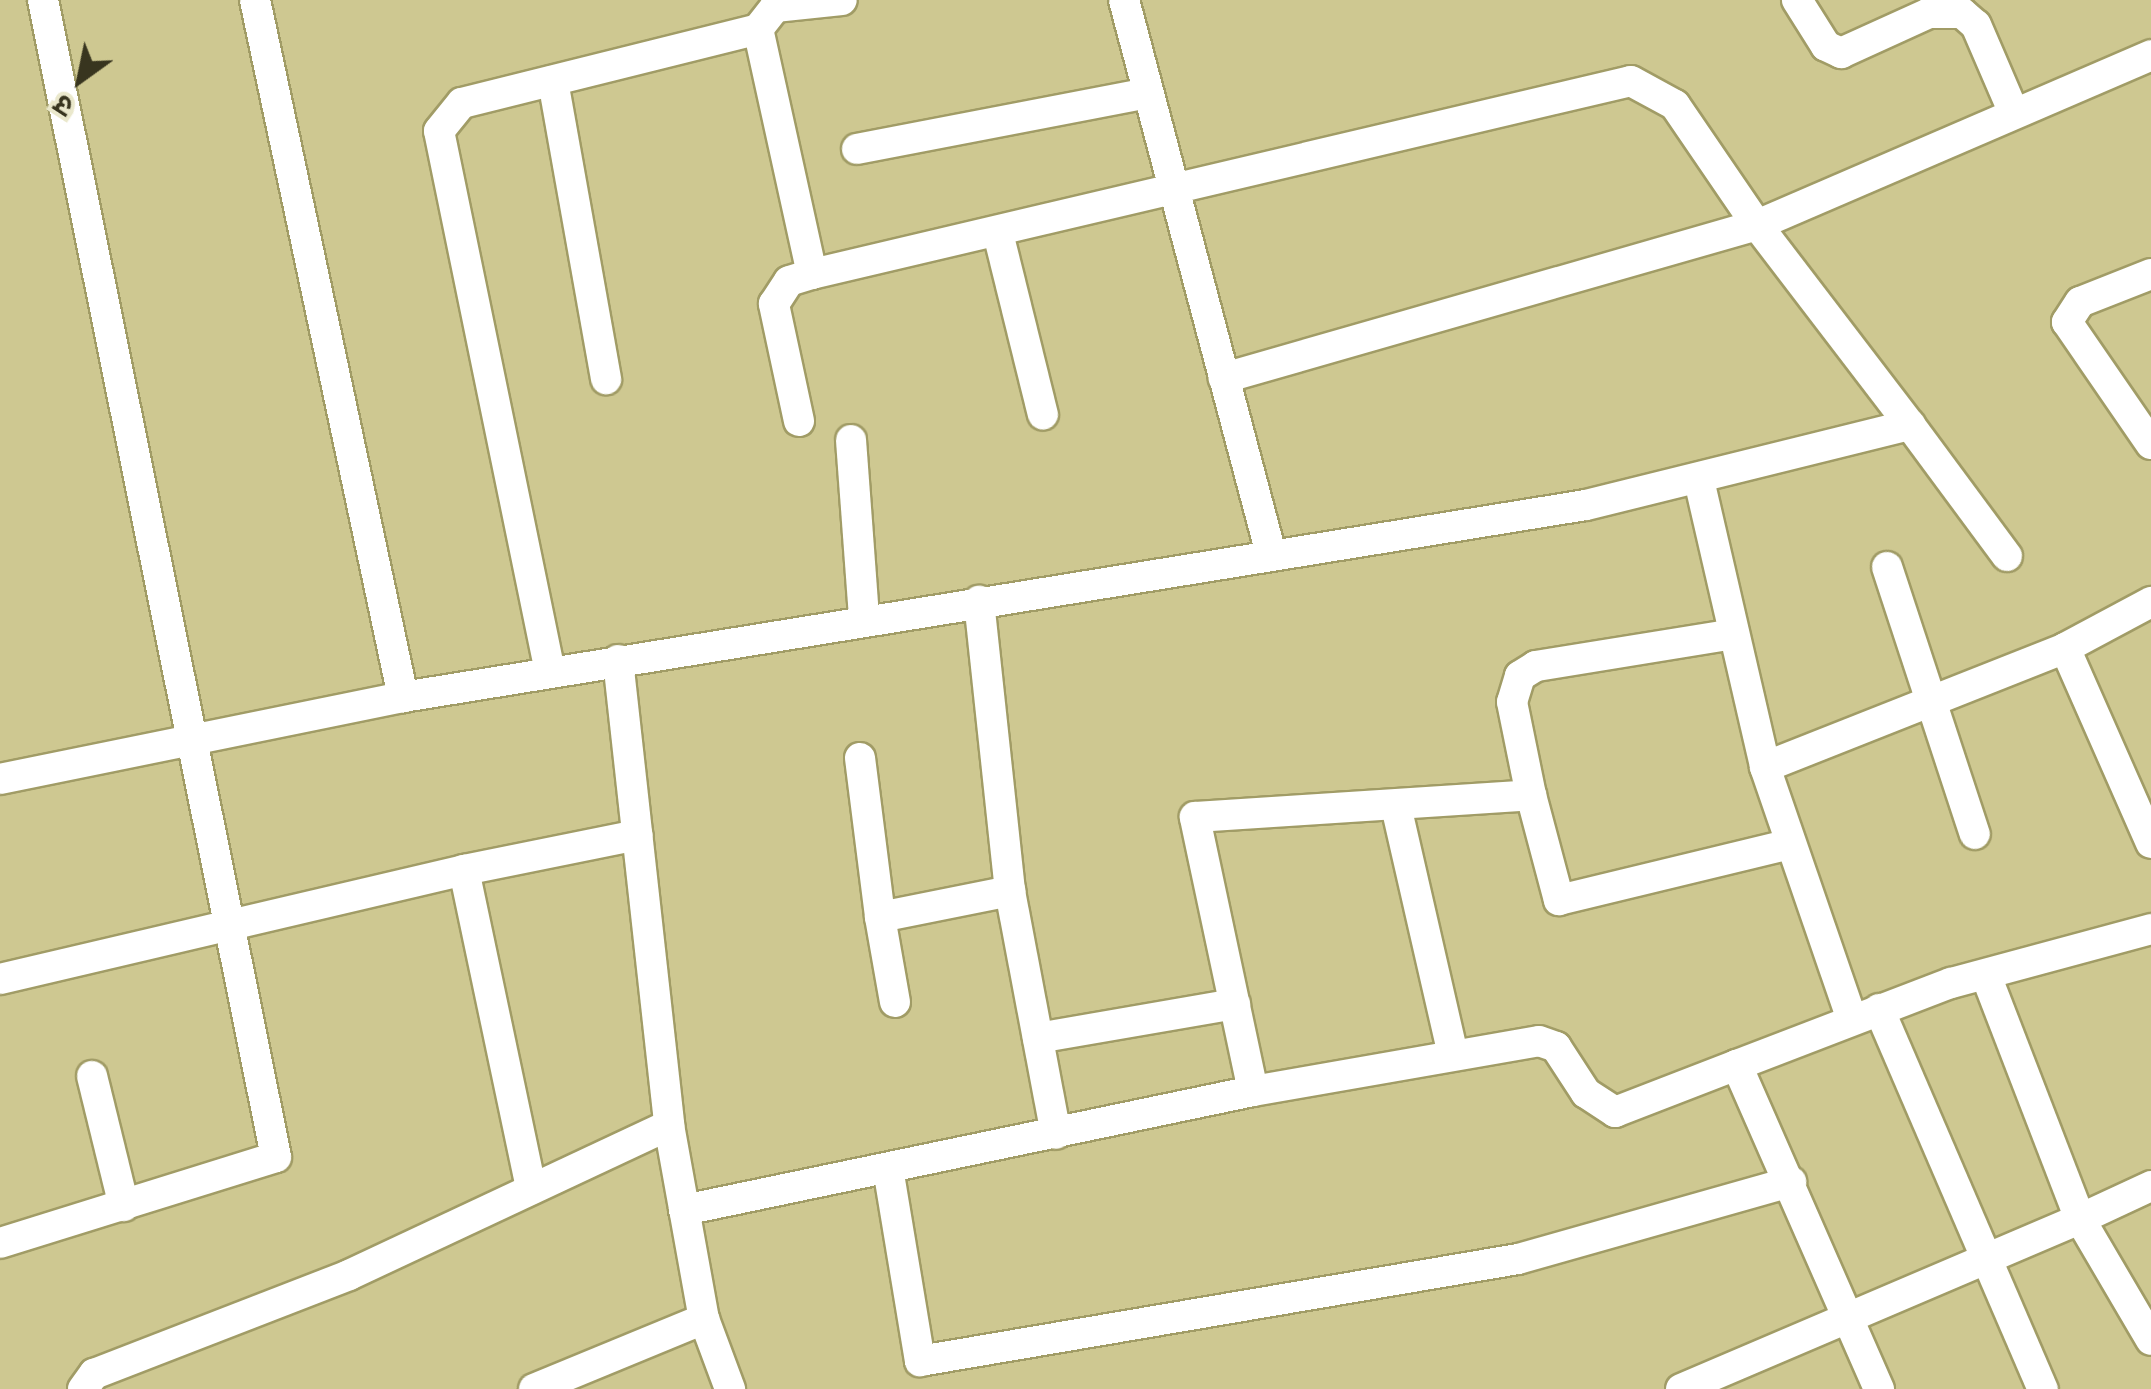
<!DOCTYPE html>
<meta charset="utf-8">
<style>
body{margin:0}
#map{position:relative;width:2151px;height:1389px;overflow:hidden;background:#cec891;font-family:"Fira Sans Condensed","Noto Sans Devanagari",sans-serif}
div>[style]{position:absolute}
.roads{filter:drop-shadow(2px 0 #a19c66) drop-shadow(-2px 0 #a19c66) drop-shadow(0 2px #a19c66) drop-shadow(0 -2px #a19c66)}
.minor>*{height:30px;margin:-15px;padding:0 15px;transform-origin:15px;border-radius:15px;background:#fff}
span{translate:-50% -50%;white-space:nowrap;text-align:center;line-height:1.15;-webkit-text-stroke:9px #eae8cc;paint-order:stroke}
.north{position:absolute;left:30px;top:30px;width:100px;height:100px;-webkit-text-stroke:8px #eae8cc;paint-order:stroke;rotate:213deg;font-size:28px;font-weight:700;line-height:40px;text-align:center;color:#38351f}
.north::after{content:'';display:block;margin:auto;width:35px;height:45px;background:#38351f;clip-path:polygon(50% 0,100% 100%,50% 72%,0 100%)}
</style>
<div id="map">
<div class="roads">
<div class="minor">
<i style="left:255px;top:0;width:713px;rotate:78.01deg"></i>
<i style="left:1124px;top:0;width:573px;rotate:75.14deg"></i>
<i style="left:1797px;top:0;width:54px;rotate:57.8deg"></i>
<i style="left:1826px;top:46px;width:17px;rotate:25deg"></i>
<i style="left:1841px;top:53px;width:97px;rotate:-24.4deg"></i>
<i style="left:1929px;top:13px;width:33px"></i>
<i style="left:1962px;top:13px;width:18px;rotate:41deg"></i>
<i style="left:1976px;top:25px;width:94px;rotate:66.7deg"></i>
<i style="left:553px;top:81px;width:303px;rotate:79.9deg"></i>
<i style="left:857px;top:149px;width:296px;rotate:-10.9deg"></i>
<i style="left:998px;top:233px;width:187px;rotate:76.1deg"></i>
<i style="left:812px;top:274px;width:841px;rotate:-13.26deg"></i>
<i style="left:1631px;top:81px;width:50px;rotate:28.6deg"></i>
<i style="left:1675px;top:105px;width:145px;rotate:55.7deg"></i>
<i style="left:1757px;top:225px;width:555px;rotate:163.98deg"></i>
<i style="left:2151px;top:274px;width:76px;rotate:158.5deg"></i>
<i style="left:2080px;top:302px;width:24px;rotate:123deg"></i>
<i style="left:2067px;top:322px;width:148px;rotate:55.5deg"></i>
<i style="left:799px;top:421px;width:120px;rotate:-102.1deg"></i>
<i style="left:774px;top:304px;width:27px;rotate:-57deg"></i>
<i style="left:789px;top:281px;width:24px;rotate:-17deg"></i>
<i style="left:812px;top:274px;width:251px;rotate:-102.4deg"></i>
<i style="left:758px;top:29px;width:28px;rotate:-52deg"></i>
<i style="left:775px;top:7px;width:67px;rotate:-6deg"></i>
<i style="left:1910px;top:425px;width:163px;rotate:53.5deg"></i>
<i style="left:851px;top:440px;width:178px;rotate:85.8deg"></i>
<i style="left:1699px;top:480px;width:294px;rotate:77deg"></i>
<i style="left:1765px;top:767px;width:323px;rotate:-21.6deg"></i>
<i style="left:2065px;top:648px;width:98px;rotate:-28.1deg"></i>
<i style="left:1887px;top:567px;width:281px;rotate:71.8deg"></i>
<i style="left:1734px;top:634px;width:201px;rotate:170.8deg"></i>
<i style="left:1536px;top:666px;width:19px;rotate:148deg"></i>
<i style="left:1520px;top:676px;width:27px;rotate:107deg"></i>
<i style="left:1512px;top:702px;width:95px;rotate:78.5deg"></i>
<i style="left:1531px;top:795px;width:109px;rotate:75.1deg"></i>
<i style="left:1559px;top:900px;width:238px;rotate:-13.6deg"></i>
<i style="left:2065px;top:648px;width:213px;rotate:66.2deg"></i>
<i style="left:618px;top:660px;width:468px;rotate:83.7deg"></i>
<i style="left:669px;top:1125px;width:197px;rotate:79.8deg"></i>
<i style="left:704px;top:1319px;width:75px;rotate:69.6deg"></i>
<i style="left:550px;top:672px;width:552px;rotate:-101.59deg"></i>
<i style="left:439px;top:131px;width:36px;rotate:-51deg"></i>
<i style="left:462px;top:103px;width:305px;rotate:-14deg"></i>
<i style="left:860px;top:758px;width:160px;rotate:82.8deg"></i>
<i style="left:1765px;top:767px;width:267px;rotate:71deg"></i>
<i style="left:0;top:779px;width:411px;rotate:-11.5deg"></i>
<i style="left:403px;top:697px;width:1198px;rotate:-9.22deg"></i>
<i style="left:1586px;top:505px;width:334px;rotate:-13.9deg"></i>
<i style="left:1910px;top:425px;width:252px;rotate:-127.4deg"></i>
<i style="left:1757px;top:225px;width:429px;rotate:-23.3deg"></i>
<i style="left:1396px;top:806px;width:255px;rotate:77.1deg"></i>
<i style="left:464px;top:870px;width:177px;rotate:-11.4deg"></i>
<i style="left:1010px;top:891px;width:247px;rotate:79.3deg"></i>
<i style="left:0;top:979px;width:477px;rotate:-13.2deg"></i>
<i style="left:464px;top:870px;width:326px;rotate:78.1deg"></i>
<i style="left:895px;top:1002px;width:86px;rotate:-100deg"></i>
<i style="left:880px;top:917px;width:133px;rotate:-11.3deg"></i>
<i style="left:1010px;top:891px;width:292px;rotate:-96.1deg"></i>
<i style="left:1879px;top:1009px;width:414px;rotate:66.7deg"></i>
<i style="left:1038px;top:1038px;width:200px;rotate:-9.8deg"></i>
<i style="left:92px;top:1076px;width:134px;rotate:76.2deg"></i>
<i style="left:1253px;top:1091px;width:280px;rotate:-102deg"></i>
<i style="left:1195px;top:817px;width:337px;rotate:-3.7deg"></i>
<i style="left:888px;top:1168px;width:196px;rotate:80.6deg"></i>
<i style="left:920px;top:1361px;width:607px;rotate:-9.68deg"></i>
<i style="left:1518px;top:1259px;width:284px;rotate:-15.8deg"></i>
<i style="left:2151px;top:1186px;width:78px;rotate:155.1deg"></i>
<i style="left:2080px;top:1219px;width:140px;rotate:59.6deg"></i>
<i style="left:684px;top:1210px;width:581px;rotate:-11.81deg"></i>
<i style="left:1253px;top:1091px;width:290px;rotate:-9.9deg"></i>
<i style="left:1539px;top:1041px;width:18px;rotate:19deg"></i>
<i style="left:1556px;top:1047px;width:55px;rotate:56.9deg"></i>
<i style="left:1586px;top:1093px;width:35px;rotate:33deg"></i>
<i style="left:1615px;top:1112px;width:131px;rotate:-21.1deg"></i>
<i style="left:0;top:1243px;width:289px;rotate:-17.3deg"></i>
<i style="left:276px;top:1157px;width:1180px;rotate:-101.39deg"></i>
<i style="left:83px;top:1389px;width:19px;rotate:-54deg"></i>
<i style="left:94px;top:1374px;width:274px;rotate:-21.2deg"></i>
<i style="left:349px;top:1275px;width:353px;rotate:-25.1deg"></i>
<i style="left:534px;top:1389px;width:184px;rotate:-22.4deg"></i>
<i style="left:1681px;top:1389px;width:434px;rotate:-23.1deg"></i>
<i style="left:2080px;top:1219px;width:261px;rotate:-111.1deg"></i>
<i style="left:1879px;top:1389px;width:354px;rotate:-113.7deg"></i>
<i style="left:1737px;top:1065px;width:229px;rotate:-21deg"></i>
<i style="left:1951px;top:983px;width:207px;rotate:-15.1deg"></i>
</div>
</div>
<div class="north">उ</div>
</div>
